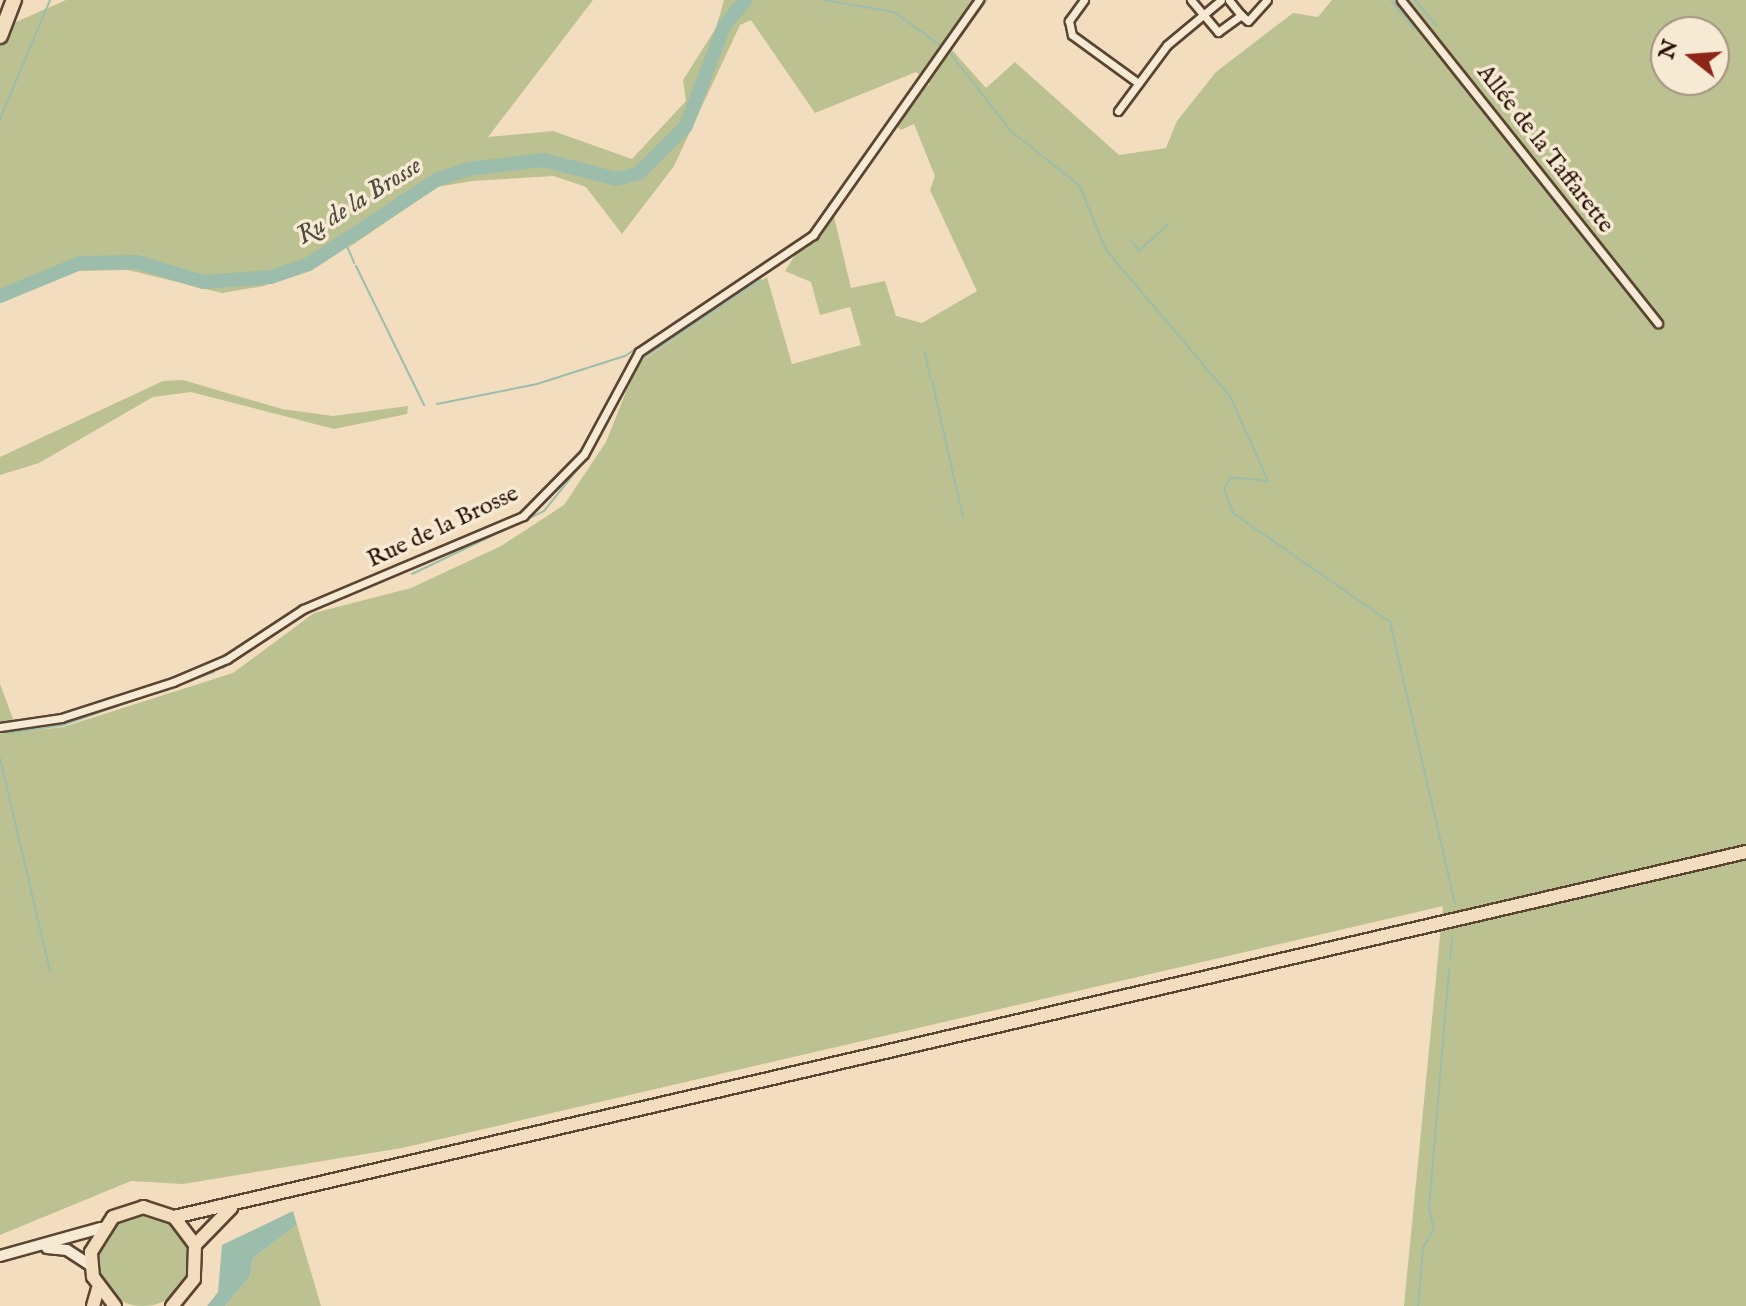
<!DOCTYPE html>
<html>
<head>
<meta charset="utf-8">
<style>
	body { margin:0 }
	#map { position:relative; width:1746px; height:1306px; overflow:hidden; background:#f2debe; font-family:"IM FELL English",serif }
	div>[style] { position:absolute }
	.green>* { inset:0; background:#bbc191 }
	.round { border-radius:50% }
	.water>* { inset:0; background:#9cbdac }
	.stream>* { height:2px; margin:-1px; padding:0 1px; transform-origin:1px; border-radius:1px; background:#9cbdac }
	.river>* { height:14px; margin:-7px; padding:0 7px; transform-origin:7px; border-radius:7px; background:#9cbdac }
	.roads { filter:drop-shadow(2px 0 #5a4432) drop-shadow(-2px 0 #5a4432) drop-shadow(0 2px #5a4432) drop-shadow(0 -2px #5a4432) }
	.street>* { height:7px; margin:-3.5px; padding:0 3.5px; transform-origin:3.5px; border-radius:3.5px; background:#f7ead5 }
	.secondary>* { height:10px; margin:-5px; padding:0 5px; transform-origin:5px; border-radius:5px; background:#f7ead5 }
	.primary>* { height:12px; margin:-6px; padding:0 6px; transform-origin:6px; border-radius:6px; background:#f2debe }
	.highway>* { height:14px; margin:-7px; padding:0 7px; transform-origin:7px; border-radius:7px; background:#f2debe }
	span { translate:-50% -50%; white-space:nowrap; text-align:center; line-height:1.15; -webkit-text-stroke:7px #f7ead5; paint-order:stroke }
	.street-label { font-size:24px; color:#271003 }
	.water-label { font-size:26px; color:#504d3e; font-style:italic }
	.north { position:absolute; left:1650px; top:16px; width:80px; height:80px; box-sizing:border-box; background:#f7ead5; border:2px solid #a49381; border-radius:50%; rotate:287deg; font-size:22px; font-weight:700; line-height:32px; text-align:center; color:#271003 }
	.north::after { content:''; display:block; margin:auto; width:28px; height:36px; background:#8f2418; clip-path:polygon(50% 0,100% 100%,50% 72%,0 100%) }
</style>
</head>
<body>
<div id="map">
	<div class="green">
		<div style="clip-path:polygon(evenodd,66px 0,593px 0,488px 137px,553px 131px,632px 159px,686px 101px,683px 80px,716px 28px,724px 0,988px 0,952px 50px,986px 88px,1015px 62px,1119px 155px,1166px 148px,1177px 121px,1216px 72px,1293px 13px,1318px 17px,1332px 0,1746px 0,1746px 1306px,1404px 1306px,1443px 906px,402px 1148px,183px 1184px,131px 1181px,0 1235px,0 684px,18px 732px,63px 727px,233px 673px,314px 613px,411px 588px,501px 546px,564px 505px,606px 442px,637px 364px,767px 277px,792px 364px,861px 345px,850px 307px,820px 315px,811px 282px,785px 271px,830px 200px,851px 288px,885px 281px,896px 316px,922px 323px,977px 291px,930px 190px,935px 176px,914px 124px,901px 130px,888px 118px,930px 84px,916px 72px,815px 113px,751px 20px,740px 25px,674px 166px,622px 234px,586px 187px,554px 176px,472px 181px,437px 187px,354px 244px,264px 286px,222px 293px,128px 270px,78px 271px,0 303px,0 29px,66px 0,1666px 32px,1714px 32px,1714px 80px,1666px 80px,1666px 32px)"></div>
		<div style="clip-path:polygon(183px 380px,282px 409px,333px 416px,408px 406px,407px 414px,334px 429px,191px 392px,153px 397px,39px 463px,0 475px,0 457px,163px 381px)"></div>
		<div class="round" style="left:96px;top:1212px;width:94px;height:94px"></div>
		<div style="clip-path:polygon(297px 1225px,321px 1306px,225px 1306px,250px 1276px,253px 1258px)"></div>
	</div>
	<div class="water">
		<div style="clip-path:polygon(293px 1211px,297px 1225px,253px 1258px,250px 1276px,225px 1306px,207px 1306px,218px 1292px,222px 1245px)"></div>
	</div>
	<div class="stream">
		<div style="left:824px;top:0;width:71px;rotate:9.7deg"></div>
		<div style="left:894px;top:12px;width:57px;rotate:35.7deg"></div>
		<div style="left:1391px;top:0;width:37px;rotate:52deg"></div>
		<div style="left:1415px;top:0;width:33px;rotate:50deg"></div>
		<div style="left:951px;top:54px;width:98px;rotate:52.1deg"></div>
		<div style="left:1011px;top:131px;width:87px;rotate:38.5deg"></div>
		<div style="left:1079px;top:185px;width:70px;rotate:67.4deg"></div>
		<div style="left:1106px;top:250px;width:192px;rotate:49.7deg"></div>
		<div style="left:1230px;top:396px;width:93px;rotate:65.9deg"></div>
		<div style="left:1268px;top:481px;width:37px;rotate:-174deg"></div>
		<div style="left:1231px;top:477px;width:14px;rotate:120deg"></div>
		<div style="left:1224px;top:489px;width:26px;rotate:69deg"></div>
		<div style="left:1233px;top:513px;width:191px;rotate:34.8deg"></div>
		<div style="left:1390px;top:622px;width:288px;rotate:77deg"></div>
		<div style="left:0;top:119px;width:129px;rotate:-67.2deg"></div>
		<div style="left:344px;top:239px;width:26px;rotate:67deg"></div>
		<div style="left:1131px;top:240px;width:14px;rotate:54deg"></div>
		<div style="left:1139px;top:251px;width:38px;rotate:-43deg"></div>
		<div style="left:356px;top:266px;width:155px;rotate:63.9deg"></div>
		<div style="left:925px;top:353px;width:24px;rotate:78deg"></div>
		<div style="left:636px;top:363px;width:150px;rotate:-33.6deg"></div>
		<div style="left:932px;top:380px;width:141px;rotate:77.3deg"></div>
		<div style="left:437px;top:404px;width:102px;rotate:-11.3deg"></div>
		<div style="left:537px;top:384px;width:92px;rotate:-17.7deg"></div>
		<div style="left:625px;top:356px;width:40px;rotate:-34deg"></div>
		<div style="left:412px;top:574px;width:146px;rotate:-25.5deg"></div>
		<div style="left:544px;top:511px;width:72px;rotate:-51.2deg"></div>
		<div style="left:589px;top:455px;width:48px;rotate:-62.9deg"></div>
		<div style="left:223px;top:668px;width:25px;rotate:-32deg"></div>
		<div style="left:8px;top:733px;width:56px;rotate:-8.3deg"></div>
		<div style="left:63px;top:725px;width:160px;rotate:-19.3deg"></div>
		<div style="left:0;top:758px;width:219px;rotate:76.8deg"></div>
		<div style="left:1450px;top:961px;width:24px;rotate:-85deg"></div>
		<div style="left:1418px;top:1306px;width:58px;rotate:-85.1deg"></div>
		<div style="left:1423px;top:1248px;width:22px;rotate:-60deg"></div>
		<div style="left:1434px;top:1229px;width:21px;rotate:-104deg"></div>
		<div style="left:1429px;top:1209px;width:241px;rotate:-85.2deg"></div>
	</div>
	<div class="river">
		<div style="left:0;top:296px;width:87px;rotate:-22.4deg"></div>
		<div style="left:80px;top:263px;width:57px;rotate:-1deg"></div>
		<div style="left:137px;top:262px;width:69px;rotate:16.9deg"></div>
		<div style="left:203px;top:282px;width:68px;rotate:-4.2deg"></div>
		<div style="left:271px;top:277px;width:40px;rotate:-18.9deg"></div>
		<div style="left:309px;top:264px;width:154px;rotate:-33.4deg"></div>
		<div style="left:438px;top:179px;width:33px;rotate:-18deg"></div>
		<div style="left:469px;top:169px;width:75px;rotate:-6.9deg"></div>
		<div style="left:543px;top:160px;width:76px;rotate:14.4deg"></div>
		<div style="left:617px;top:179px;width:23px;rotate:-15deg"></div>
		<div style="left:639px;top:173px;width:66px;rotate:-45deg"></div>
		<div style="left:686px;top:126px;width:107px;rotate:-69.2deg"></div>
		<div style="left:724px;top:26px;width:34px;rotate:-50deg"></div>
	</div>
	<div class="roads">
		<div class="street">
			<div style="left:1084px;top:0;width:26px;rotate:126deg"></div>
			<div style="left:1069px;top:21px;width:14px;rotate:78deg"></div>
			<div style="left:1072px;top:35px;width:82px;rotate:36deg"></div>
			<div style="left:1191px;top:0;width:42px;rotate:49.8deg"></div>
			<div style="left:1218px;top:32px;width:29px;rotate:-36deg"></div>
			<div style="left:1241px;top:15px;width:19px;rotate:-129deg"></div>
			<div style="left:1401px;top:0;width:413px;rotate:51.5deg"></div>
			<div style="left:1241px;top:15px;width:9px;rotate:41deg"></div>
			<div style="left:1248px;top:21px;width:28px;rotate:-48deg"></div>
			<div style="left:1118px;top:111px;width:82px;rotate:-53.4deg"></div>
			<div style="left:1167px;top:45px;width:70px;rotate:-39.8deg"></div>
			<div style="left:0;top:727px;width:62px;rotate:-8.4deg"></div>
			<div style="left:61px;top:718px;width:118px;rotate:-17.8deg"></div>
			<div style="left:173px;top:682px;width:59px;rotate:-23.1deg"></div>
			<div style="left:227px;top:659px;width:91px;rotate:-33.3deg"></div>
			<div style="left:303px;top:609px;width:239px;rotate:-22.9deg"></div>
			<div style="left:523px;top:516px;width:87px;rotate:-45.5deg"></div>
			<div style="left:584px;top:454px;width:116px;rotate:-61.7deg"></div>
			<div style="left:639px;top:352px;width:210px;rotate:-33.9deg"></div>
			<div style="left:813px;top:235px;width:288px;rotate:-54.8deg"></div>
		</div>
		<div class="secondary">
			<div style="left:47px;top:1248px;width:20px;rotate:6deg"></div>
			<div style="left:67px;top:1250px;width:27px;rotate:33deg"></div>
			<div style="left:0;top:1256px;width:105px;rotate:-15.5deg"></div>
		</div>
		<div class="primary">
			<div style="left:174px;top:1217px;width:1614px;rotate:-13.07deg"></div>
			<div style="left:195px;top:1245px;width:52px;rotate:-45.8deg"></div>
			<div style="left:93px;top:1306px;width:18px;rotate:-74deg"></div>
			<div style="left:115px;top:1306px;width:36px;rotate:-127deg"></div>
			<div style="left:93px;top:1277px;width:25px;rotate:-95deg"></div>
			<div style="left:91px;top:1252px;width:41px;rotate:-57.8deg"></div>
			<div style="left:113px;top:1217px;width:32px;rotate:-18deg"></div>
			<div style="left:143px;top:1207px;width:33px;rotate:18deg"></div>
			<div style="left:174px;top:1217px;width:35px;rotate:53deg"></div>
			<div style="left:195px;top:1245px;width:34px;rotate:92deg"></div>
			<div style="left:194px;top:1279px;width:35px;rotate:129deg"></div>
		</div>
		<div class="highway">
			<div style="left:0;top:36px;width:39px;rotate:-69deg"></div>
		</div>
	</div>
	<div class="street-label">
		<span style="left:1545px;top:149px;rotate:52deg">Allée de la Taffarette</span>
		<span style="left:443px;top:527px;rotate:-25deg">Rue de la Brosse</span>
	</div>
	<div class="water-label">
		<span style="left:359px;top:201px;rotate:-32deg">Ru de la Brosse</span>
	</div>
	<div class="north">N</div>
</div>
</body>
</html>
